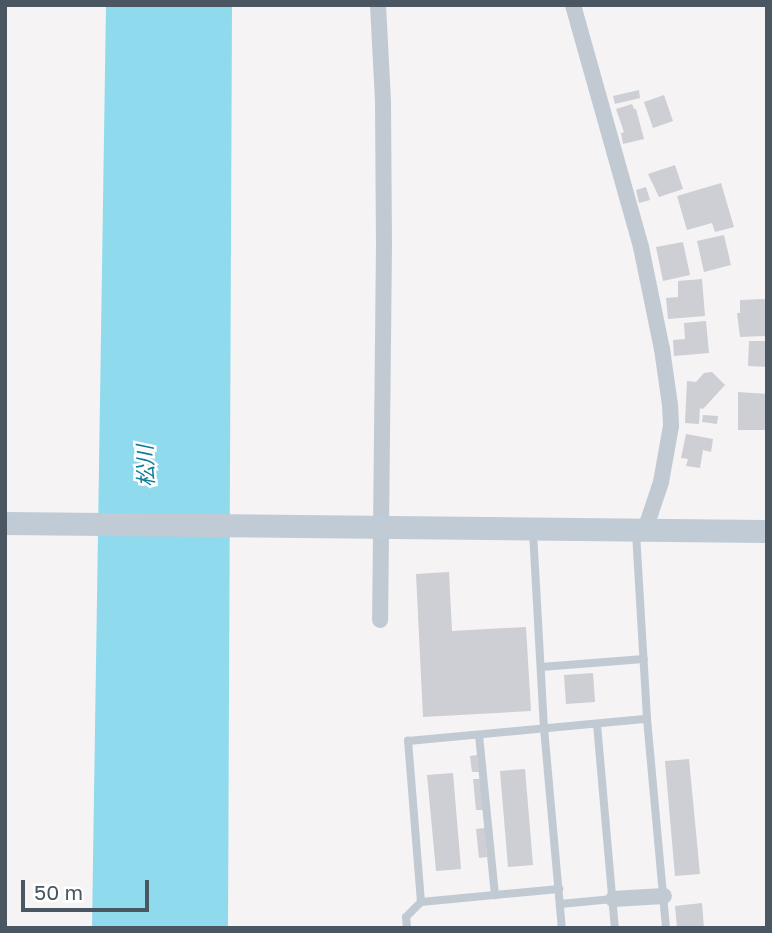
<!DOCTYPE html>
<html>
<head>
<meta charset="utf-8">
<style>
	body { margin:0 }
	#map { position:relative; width:772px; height:933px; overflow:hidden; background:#f5f3f3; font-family:"Golos Text","Noto Sans JP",sans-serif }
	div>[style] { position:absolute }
	.water>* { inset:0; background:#90daee }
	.building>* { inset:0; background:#cdcfd5 }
	.lane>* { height:8px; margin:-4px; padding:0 4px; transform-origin:4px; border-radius:4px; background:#c1cad2 }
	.street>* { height:16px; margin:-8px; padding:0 8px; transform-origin:8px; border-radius:8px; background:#c1cad2 }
	.secondary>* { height:23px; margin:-11.5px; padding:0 11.5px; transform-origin:11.5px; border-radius:11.5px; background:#c1cbd6 }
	span { translate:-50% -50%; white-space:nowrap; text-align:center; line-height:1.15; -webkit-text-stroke:5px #fff; paint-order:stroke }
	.water-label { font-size:21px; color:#0c7c9b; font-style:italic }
	.frame { position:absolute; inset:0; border:7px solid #4a5661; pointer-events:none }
	.scale { position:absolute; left:21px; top:880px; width:128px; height:32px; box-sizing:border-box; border:4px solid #4a5661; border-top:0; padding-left:9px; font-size:21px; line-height:24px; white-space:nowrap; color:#4a5661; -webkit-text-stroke:5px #fff; paint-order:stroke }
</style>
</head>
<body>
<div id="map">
	<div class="water">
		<div style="clip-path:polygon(106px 5px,232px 5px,228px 928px,92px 928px)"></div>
	</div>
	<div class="building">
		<div style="clip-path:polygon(639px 90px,640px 98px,615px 104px,613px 96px)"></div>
		<div style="clip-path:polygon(664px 95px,673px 121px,653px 128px,644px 102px)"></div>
		<div style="clip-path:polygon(632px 104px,634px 109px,636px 109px,644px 139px,623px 144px,621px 133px,624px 132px,616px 109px)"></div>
		<div style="clip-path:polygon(675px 165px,683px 189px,659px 197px,648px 174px)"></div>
		<div style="clip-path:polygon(721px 183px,734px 227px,715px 232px,712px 223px,687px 230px,677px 196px)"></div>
		<div style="clip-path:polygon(646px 187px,650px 200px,639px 203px,636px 190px)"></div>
		<div style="clip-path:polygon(724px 235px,731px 265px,704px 272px,697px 241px)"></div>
		<div style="clip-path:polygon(683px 242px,690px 275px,663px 281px,656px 247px)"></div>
		<div style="clip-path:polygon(702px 279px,705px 316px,668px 319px,666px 298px,678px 297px,678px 281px)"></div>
		<div style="clip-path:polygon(767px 299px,767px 336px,740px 337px,737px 313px,740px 313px,740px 300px)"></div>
		<div style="clip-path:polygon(706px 321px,709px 353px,674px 356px,673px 340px,685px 339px,684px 323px)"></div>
		<div style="clip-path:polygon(749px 341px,767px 341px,767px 367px,748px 366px)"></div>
		<div style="clip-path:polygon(712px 372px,725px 385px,703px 409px,700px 408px,699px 424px,685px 423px,687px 381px,696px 382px,704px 373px)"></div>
		<div style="clip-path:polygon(738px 392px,767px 394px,766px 430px,738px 430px)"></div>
		<div style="clip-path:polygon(703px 415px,718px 416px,717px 424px,702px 422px)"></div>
		<div style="clip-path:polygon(686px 434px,713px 439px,711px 452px,703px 450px,700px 468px,686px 466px,688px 459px,681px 458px)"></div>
		<div style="clip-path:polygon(449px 572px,452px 631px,526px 627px,531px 711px,423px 717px,416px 574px)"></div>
		<div style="clip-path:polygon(593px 673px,595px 702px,566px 704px,564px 675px)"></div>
		<div style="clip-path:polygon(477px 755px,479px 772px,472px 772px,470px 756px)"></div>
		<div style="clip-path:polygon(689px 759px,700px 874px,675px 876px,665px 761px)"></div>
		<div style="clip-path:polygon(525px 769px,533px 865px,508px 867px,500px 771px)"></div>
		<div style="clip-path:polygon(453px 773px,461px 869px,436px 871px,427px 775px)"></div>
		<div style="clip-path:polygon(473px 779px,482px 779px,484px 810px,476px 810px)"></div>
		<div style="clip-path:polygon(485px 828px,487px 857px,479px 858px,476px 829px)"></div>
		<div style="clip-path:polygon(702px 903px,704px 928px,677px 928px,675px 906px)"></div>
	</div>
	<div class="lane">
		<div style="left:533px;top:532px;width:196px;rotate:86.8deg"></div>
		<div style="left:544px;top:728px;width:201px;rotate:84.9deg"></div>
		<div style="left:636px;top:533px;width:186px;rotate:86.6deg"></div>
		<div style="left:647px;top:719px;width:210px;rotate:84.8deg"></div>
		<div style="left:541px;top:667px;width:103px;rotate:-4.4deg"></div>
		<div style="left:597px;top:724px;width:205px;rotate:85deg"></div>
		<div style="left:479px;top:735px;width:161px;rotate:84.3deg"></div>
		<div style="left:421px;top:902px;width:139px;rotate:-5.4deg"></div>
		<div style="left:560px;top:904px;width:53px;rotate:-5.4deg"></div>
		<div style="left:407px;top:928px;width:11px;rotate:-95deg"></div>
		<div style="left:406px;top:917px;width:21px;rotate:-45deg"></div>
		<div style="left:421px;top:902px;width:162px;rotate:-94.6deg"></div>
		<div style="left:408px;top:741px;width:240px;rotate:-5.3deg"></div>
	</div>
	<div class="street">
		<div style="left:378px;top:5px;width:97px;rotate:87deg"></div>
		<div style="left:383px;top:102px;width:144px;rotate:89.6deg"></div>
		<div style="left:384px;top:246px;width:374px;rotate:90.6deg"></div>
		<div style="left:573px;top:5px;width:251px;rotate:74.3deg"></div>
		<div style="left:641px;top:247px;width:104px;rotate:78.4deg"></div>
		<div style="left:662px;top:349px;width:57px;rotate:81.9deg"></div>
		<div style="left:670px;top:405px;width:21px;rotate:87deg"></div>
		<div style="left:671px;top:426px;width:57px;rotate:100.1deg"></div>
		<div style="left:661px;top:482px;width:51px;rotate:108.4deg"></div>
		<div style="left:613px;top:899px;width:51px;rotate:-3.4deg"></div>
	</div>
	<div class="secondary">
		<div style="left:5px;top:523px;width:762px;rotate:0.6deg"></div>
	</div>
	<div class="water-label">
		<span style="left:145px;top:466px;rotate:-92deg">松川</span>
	</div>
	<div class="frame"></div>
	<div class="scale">50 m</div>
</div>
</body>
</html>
